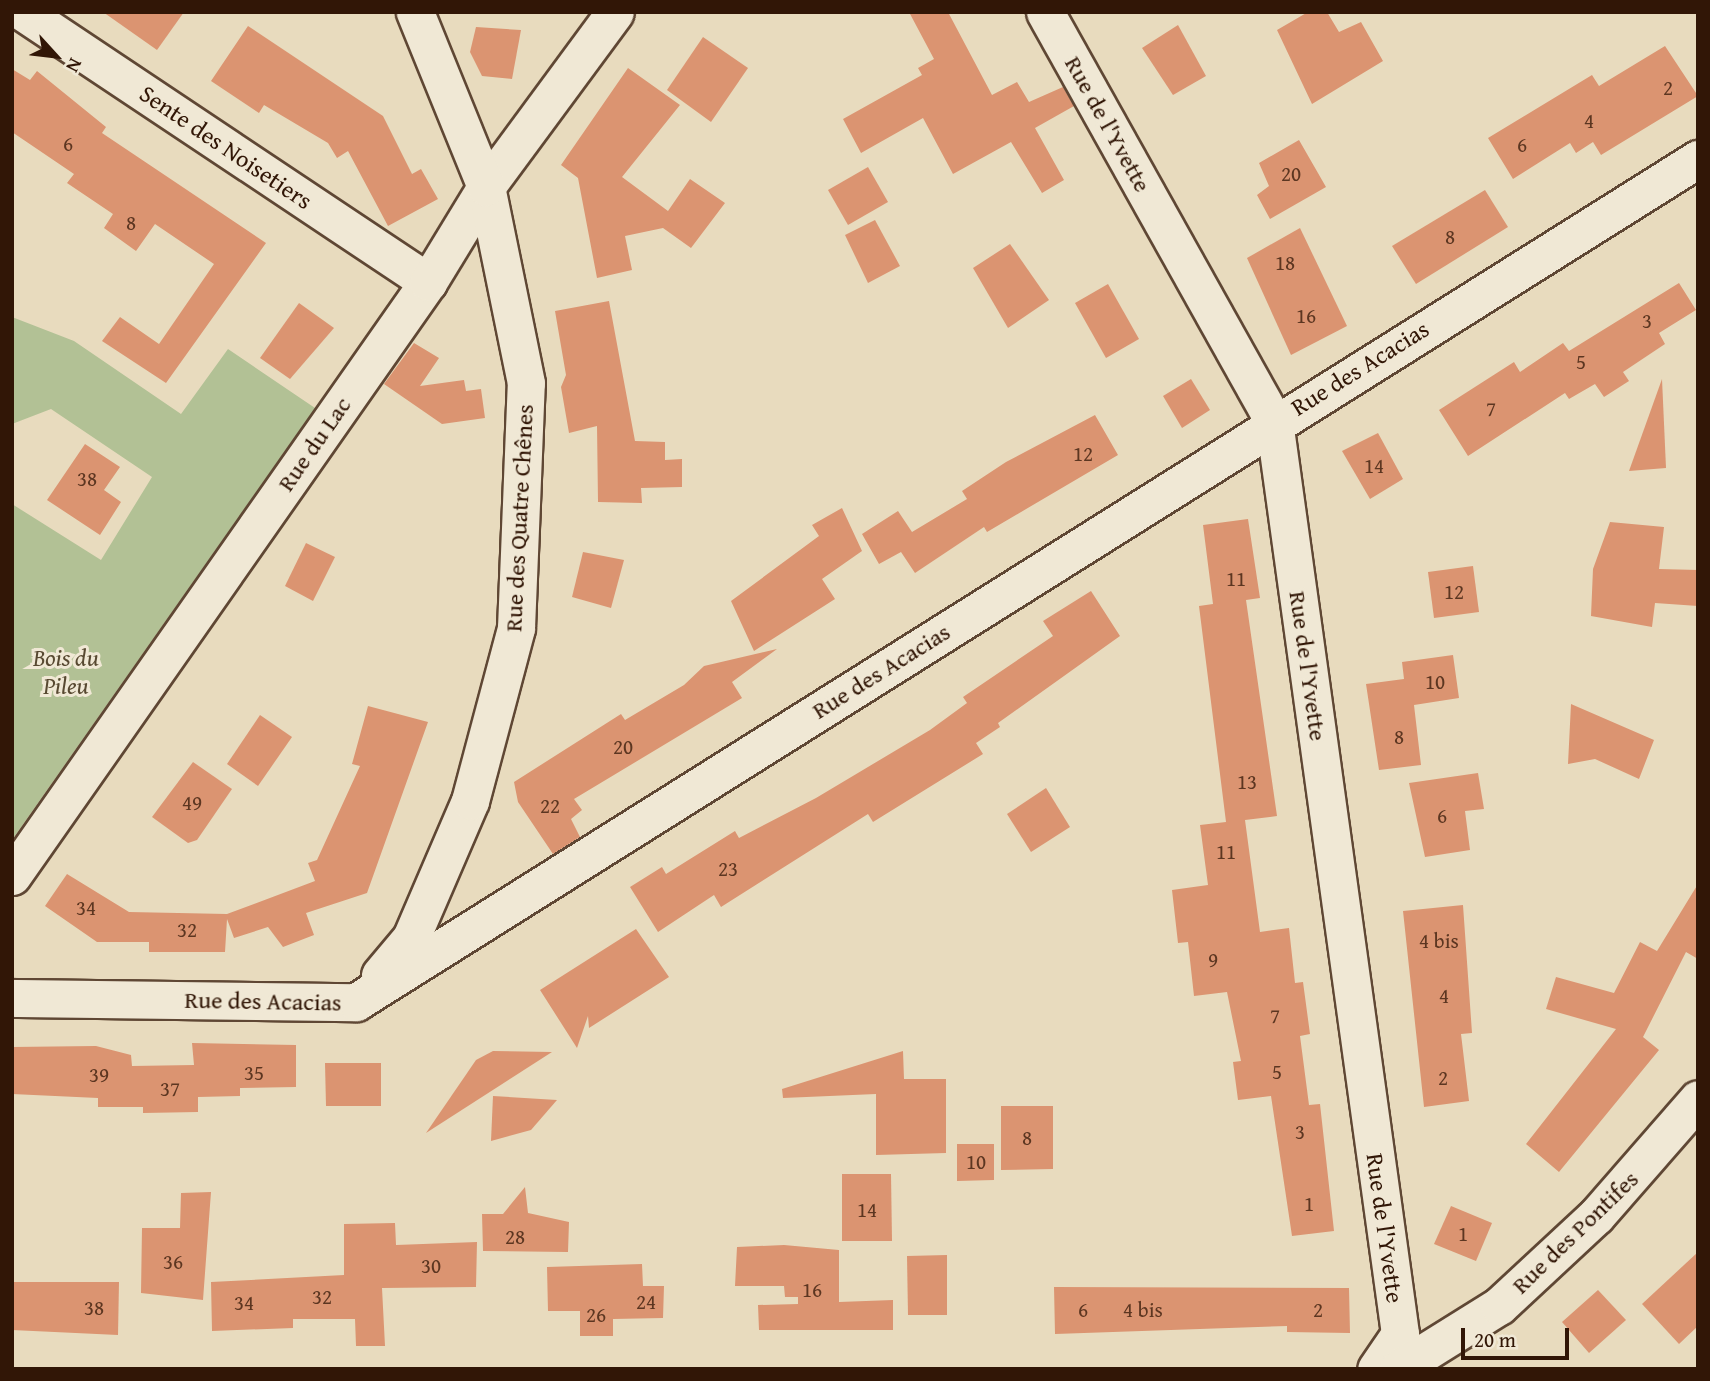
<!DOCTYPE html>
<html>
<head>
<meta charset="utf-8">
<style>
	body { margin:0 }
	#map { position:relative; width:1710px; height:1381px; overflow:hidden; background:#e8dbbe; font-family:"Gentium Book Plus",serif }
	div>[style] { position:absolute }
	.green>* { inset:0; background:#b2c195 }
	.building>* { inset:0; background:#db9471 }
	.roads { filter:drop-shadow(2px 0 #5f4734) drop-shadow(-2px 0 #5f4734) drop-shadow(0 2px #5f4734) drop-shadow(0 -2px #5f4734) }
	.street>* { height:37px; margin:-18.5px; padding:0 18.5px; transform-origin:18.5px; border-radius:18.5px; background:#f0e8d5 }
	span { translate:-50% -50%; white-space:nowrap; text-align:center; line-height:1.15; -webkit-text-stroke:6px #f0e8d5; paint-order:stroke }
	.number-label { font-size:21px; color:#5c3621 }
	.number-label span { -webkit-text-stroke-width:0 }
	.street-label { font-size:24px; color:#311606 }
	.park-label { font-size:24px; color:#584931; font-style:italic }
	.frame { position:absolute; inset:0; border:14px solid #311606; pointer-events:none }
	.north { position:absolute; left:21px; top:21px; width:70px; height:70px; -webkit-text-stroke:5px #f0e8d5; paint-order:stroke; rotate:117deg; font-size:19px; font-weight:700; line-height:28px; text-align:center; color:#311606 }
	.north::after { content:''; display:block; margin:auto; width:24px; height:32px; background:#311606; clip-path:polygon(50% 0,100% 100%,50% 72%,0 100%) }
	.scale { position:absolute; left:1461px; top:1328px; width:108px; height:32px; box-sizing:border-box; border:4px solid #311606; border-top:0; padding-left:9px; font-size:21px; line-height:24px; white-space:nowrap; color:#311606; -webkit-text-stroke:5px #f0e8d5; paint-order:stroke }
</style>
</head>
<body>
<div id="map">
	<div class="green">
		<div style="clip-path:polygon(12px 317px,74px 341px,181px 414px,228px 349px,315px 408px,12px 840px,12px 504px,101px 560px,152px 477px,51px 409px,12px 424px)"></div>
	</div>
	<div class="building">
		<div style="clip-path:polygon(103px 12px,184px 12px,157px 50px)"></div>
		<div style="clip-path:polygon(909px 12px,948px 12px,992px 95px,1017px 82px,1029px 102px,1063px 87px,1074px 106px,1035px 128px,1064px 180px,1042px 193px,1011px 142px,953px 174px,923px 118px,861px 153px,843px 119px,922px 75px,918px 68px,934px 59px)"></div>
		<div style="clip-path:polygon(1308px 12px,1327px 12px,1339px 32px,1361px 22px,1383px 61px,1312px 104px,1277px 30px)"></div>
		<div style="clip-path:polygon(1178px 25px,1206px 76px,1173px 95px,1142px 48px)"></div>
		<div style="clip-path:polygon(248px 26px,383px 116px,412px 174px,421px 169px,438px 199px,388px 226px,348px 151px,337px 158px,328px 143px,264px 105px,259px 113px,211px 81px)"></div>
		<div style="clip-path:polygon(476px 27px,521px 30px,512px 79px,482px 76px,470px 52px)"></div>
		<div style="clip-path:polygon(703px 37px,748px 68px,711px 122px,667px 90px)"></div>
		<div style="clip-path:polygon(1665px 46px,1698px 96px,1601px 155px,1593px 142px,1576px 153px,1570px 143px,1513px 179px,1488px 138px,1592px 75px,1599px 86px)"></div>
		<div style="clip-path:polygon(628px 68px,680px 105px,622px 177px,668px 211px,690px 179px,725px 203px,691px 248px,663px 228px,625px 236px,632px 270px,597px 278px,578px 178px,561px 165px)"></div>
		<div style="clip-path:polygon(12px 69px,30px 80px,37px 71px,106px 127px,102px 133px,266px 243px,166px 383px,102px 341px,120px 317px,159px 344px,214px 264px,155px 224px,136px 251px,104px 228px,113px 214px,67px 183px,74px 174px,12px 132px)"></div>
		<div style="clip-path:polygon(1299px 140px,1326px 187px,1270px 219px,1257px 195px,1269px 186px,1259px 163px)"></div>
		<div style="clip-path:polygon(868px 167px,888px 202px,848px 225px,828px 190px)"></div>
		<div style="clip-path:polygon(1485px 190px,1508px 227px,1416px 284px,1392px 246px)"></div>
		<div style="clip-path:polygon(875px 220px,900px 266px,868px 283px,845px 235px)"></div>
		<div style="clip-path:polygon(1300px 228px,1347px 326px,1291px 355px,1247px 258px)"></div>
		<div style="clip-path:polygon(1010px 244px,1049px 300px,1008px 328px,973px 268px)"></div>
		<div style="clip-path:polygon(1679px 283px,1696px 310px,1659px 333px,1665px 344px,1623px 372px,1629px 381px,1604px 397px,1595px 384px,1569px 399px,1565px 393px,1468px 456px,1439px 410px,1514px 362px,1520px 372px,1563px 343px,1569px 351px)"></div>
		<div style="clip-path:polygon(1108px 284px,1139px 339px,1106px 358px,1075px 303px)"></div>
		<div style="clip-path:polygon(609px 301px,635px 441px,665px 442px,665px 460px,682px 459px,682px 487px,641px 488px,642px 503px,598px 502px,597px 426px,569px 433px,561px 387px,566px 375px,555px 311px)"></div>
		<div style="clip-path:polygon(299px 303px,334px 328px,290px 379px,260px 358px)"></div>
		<div style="clip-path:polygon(414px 343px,439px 358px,420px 386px,464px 380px,466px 391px,481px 389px,485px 418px,442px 424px,384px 384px)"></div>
		<div style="clip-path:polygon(1191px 379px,1210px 410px,1182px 428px,1163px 396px)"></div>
		<div style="clip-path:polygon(1662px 379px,1666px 468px,1629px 471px)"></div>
		<div style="clip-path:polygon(1095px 415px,1118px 455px,987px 532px,984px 527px,915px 573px,901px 552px,879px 564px,862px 534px,898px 511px,912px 532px,967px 499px,962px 491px,1006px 462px)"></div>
		<div style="clip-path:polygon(1378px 433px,1403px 479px,1370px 499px,1342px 451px)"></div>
		<div style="clip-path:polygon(85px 444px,120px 467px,104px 490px,121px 502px,100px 535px,47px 500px)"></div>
		<div style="clip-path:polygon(842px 508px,862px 551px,822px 579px,835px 599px,754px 651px,731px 601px,819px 536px,812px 525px)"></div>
		<div style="clip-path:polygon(1248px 519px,1260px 598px,1246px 600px,1277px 816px,1245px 820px,1260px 932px,1289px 928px,1295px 983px,1303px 982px,1310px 1034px,1300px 1036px,1309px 1105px,1320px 1104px,1334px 1231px,1292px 1236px,1271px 1096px,1238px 1100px,1233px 1062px,1241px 1061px,1227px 992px,1194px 996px,1188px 942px,1178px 943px,1172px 890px,1208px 885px,1200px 825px,1226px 822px,1199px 606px,1213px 604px,1203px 525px)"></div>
		<div style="clip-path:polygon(1610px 522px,1664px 527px,1659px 569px,1698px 570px,1698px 606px,1655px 603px,1652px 627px,1591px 616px,1593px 569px)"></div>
		<div style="clip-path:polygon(306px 543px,335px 557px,313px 601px,285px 586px)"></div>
		<div style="clip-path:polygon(583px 552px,624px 560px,611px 608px,572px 597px)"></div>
		<div style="clip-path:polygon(1473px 566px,1479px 612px,1434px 618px,1428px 572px)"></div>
		<div style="clip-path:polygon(1091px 591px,1120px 636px,998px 723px,1000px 727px,976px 743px,983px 754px,873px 822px,868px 814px,721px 907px,714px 895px,658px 932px,630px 887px,662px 867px,666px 874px,735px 831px,739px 838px,816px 798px,930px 730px,967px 703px,963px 697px,1053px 636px,1043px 621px)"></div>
		<div style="clip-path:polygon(777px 649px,732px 682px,742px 698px,574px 799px,582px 810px,571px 819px,580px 837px,553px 854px,518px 802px,514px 782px,621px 714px,625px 720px,684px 685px,704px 666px)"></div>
		<div style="clip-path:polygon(1453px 655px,1459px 698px,1414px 705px,1421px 765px,1379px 770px,1366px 684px,1404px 679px,1402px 662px)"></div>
		<div style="clip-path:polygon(1571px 704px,1654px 740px,1639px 779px,1595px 759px,1568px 764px)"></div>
		<div style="clip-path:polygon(368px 706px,428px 722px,367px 893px,306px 913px,314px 935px,283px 947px,268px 927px,234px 938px,227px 919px,225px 952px,149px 952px,149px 942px,97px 942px,45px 906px,67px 874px,129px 912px,227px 914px,315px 881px,308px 863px,317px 860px,360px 766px,352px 764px)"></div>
		<div style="clip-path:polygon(260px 715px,292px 737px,258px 786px,227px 764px)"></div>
		<div style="clip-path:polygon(193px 762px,232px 789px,197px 840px,188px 843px,152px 817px)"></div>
		<div style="clip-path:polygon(1478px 773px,1484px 809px,1465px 811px,1470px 850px,1425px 857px,1409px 783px)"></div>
		<div style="clip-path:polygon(1046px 788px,1070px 827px,1031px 852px,1007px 814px)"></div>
		<div style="clip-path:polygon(1698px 884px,1698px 959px,1686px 952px,1643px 1037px,1659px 1050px,1559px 1172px,1526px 1144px,1616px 1029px,1546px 1009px,1556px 977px,1614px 993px,1640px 942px,1657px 951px)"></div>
		<div style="clip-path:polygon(1463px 905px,1472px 1033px,1461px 1034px,1469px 1101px,1424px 1107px,1403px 911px)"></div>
		<div style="clip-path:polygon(636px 929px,669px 977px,589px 1028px,588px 1016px,577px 1048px,540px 990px)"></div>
		<div style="clip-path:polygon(192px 1043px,296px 1045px,296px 1087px,240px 1088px,240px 1096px,198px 1097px,198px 1112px,143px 1113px,143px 1107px,98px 1107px,98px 1098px,12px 1094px,12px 1047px,96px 1046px,131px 1055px,132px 1066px,194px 1065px)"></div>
		<div style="clip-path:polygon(493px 1051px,552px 1052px,426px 1133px,476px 1060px)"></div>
		<div style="clip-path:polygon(903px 1051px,904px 1079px,946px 1079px,946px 1153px,876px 1155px,876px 1094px,783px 1098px,782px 1089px)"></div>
		<div style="clip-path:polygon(325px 1063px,381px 1063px,381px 1106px,326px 1106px)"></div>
		<div style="clip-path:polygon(493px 1096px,557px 1100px,531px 1130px,491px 1141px)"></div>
		<div style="clip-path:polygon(1001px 1106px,1053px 1106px,1053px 1169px,1001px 1170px)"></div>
		<div style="clip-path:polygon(957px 1144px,994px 1144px,994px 1180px,957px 1181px)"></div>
		<div style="clip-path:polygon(842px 1174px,891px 1174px,892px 1241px,842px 1241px)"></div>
		<div style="clip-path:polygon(525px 1187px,528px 1213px,569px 1222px,568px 1252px,483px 1251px,482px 1214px,503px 1214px)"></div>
		<div style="clip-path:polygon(211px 1192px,203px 1300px,141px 1293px,142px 1228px,180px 1228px,181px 1193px)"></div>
		<div style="clip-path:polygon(1451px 1206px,1492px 1223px,1476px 1261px,1434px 1244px)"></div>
		<div style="clip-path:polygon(395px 1223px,396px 1245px,477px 1242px,476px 1287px,382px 1288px,385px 1346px,356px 1346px,355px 1319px,293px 1319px,293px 1328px,212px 1331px,211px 1282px,344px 1275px,344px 1224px)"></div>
		<div style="clip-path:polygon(784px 1245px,839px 1250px,839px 1302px,893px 1300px,893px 1330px,759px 1330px,758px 1305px,798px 1304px,798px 1297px,785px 1297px,784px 1286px,735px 1286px,737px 1247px)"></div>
		<div style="clip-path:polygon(1698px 1252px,1698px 1326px,1679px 1344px,1642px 1304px)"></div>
		<div style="clip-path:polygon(947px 1255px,947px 1315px,908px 1315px,907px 1256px)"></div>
		<div style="clip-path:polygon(642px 1264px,643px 1286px,664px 1286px,663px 1318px,613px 1319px,613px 1336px,580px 1336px,580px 1311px,548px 1311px,547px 1267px)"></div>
		<div style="clip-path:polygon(12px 1282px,119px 1282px,118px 1335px,12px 1330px)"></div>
		<div style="clip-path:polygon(1054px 1287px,1349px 1288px,1350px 1333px,1287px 1332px,1287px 1326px,1055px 1334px)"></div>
		<div style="clip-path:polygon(1598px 1290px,1626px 1320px,1589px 1353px,1562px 1322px)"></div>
	</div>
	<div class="roads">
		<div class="street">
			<div style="left:23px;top:12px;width:487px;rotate:33.7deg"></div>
			<div style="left:1045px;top:12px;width:469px;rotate:60.8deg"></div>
			<div style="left:1274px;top:421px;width:922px;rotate:82.14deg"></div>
			<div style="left:1400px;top:1334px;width:42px;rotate:124.4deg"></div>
			<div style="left:12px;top:876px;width:725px;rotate:-55deg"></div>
			<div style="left:428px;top:282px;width:111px;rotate:-58.6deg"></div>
			<div style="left:486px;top:187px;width:217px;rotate:-53.6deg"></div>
			<div style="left:380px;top:975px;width:48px;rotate:-50deg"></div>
			<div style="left:411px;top:938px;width:149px;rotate:-66.7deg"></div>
			<div style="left:470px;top:801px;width:179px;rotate:-75.1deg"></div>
			<div style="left:516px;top:628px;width:245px;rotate:-87.7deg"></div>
			<div style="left:526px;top:383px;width:200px;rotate:-101.5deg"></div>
			<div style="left:486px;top:187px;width:189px;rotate:-112.1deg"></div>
			<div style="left:12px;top:998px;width:344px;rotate:0.7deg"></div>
			<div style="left:356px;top:1002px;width:1585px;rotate:-32.14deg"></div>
			<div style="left:1398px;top:1369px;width:119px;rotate:-32deg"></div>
			<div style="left:1499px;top:1306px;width:132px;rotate:-42.9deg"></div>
			<div style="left:1596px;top:1216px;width:155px;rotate:-48.9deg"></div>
		</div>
	</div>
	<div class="number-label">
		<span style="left:1668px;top:88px">2</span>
		<span style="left:1589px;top:121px">4</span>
		<span style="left:68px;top:144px">6</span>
		<span style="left:1522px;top:145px">6</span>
		<span style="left:1291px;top:174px">20</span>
		<span style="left:131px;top:223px">8</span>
		<span style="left:1450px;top:237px">8</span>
		<span style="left:1285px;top:263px">18</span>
		<span style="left:1306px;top:316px">16</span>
		<span style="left:1647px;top:321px">3</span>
		<span style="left:1581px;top:362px">5</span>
		<span style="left:1491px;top:409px">7</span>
		<span style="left:1083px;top:454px">12</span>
		<span style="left:1374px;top:466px">14</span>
		<span style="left:87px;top:479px">38</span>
		<span style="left:1236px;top:579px">11</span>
		<span style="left:1454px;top:592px">12</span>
		<span style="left:1435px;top:682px">10</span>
		<span style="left:1399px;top:737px">8</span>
		<span style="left:623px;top:747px">20</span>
		<span style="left:1247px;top:782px">13</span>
		<span style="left:192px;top:803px">49</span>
		<span style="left:550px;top:806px">22</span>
		<span style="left:1442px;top:816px">6</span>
		<span style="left:1226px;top:852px">11</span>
		<span style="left:728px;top:869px">23</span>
		<span style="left:86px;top:908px">34</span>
		<span style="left:187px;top:930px">32</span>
		<span style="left:1439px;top:941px">4 bis</span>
		<span style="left:1213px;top:960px">9</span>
		<span style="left:1444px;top:996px">4</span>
		<span style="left:1275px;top:1016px">7</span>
		<span style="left:1277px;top:1072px">5</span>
		<span style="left:254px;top:1073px">35</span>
		<span style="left:99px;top:1075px">39</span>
		<span style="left:1443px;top:1078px">2</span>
		<span style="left:170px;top:1089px">37</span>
		<span style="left:1300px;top:1132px">3</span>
		<span style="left:1027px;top:1138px">8</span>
		<span style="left:976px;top:1162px">10</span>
		<span style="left:1309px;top:1204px">1</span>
		<span style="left:867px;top:1210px">14</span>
		<span style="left:1463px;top:1234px">1</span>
		<span style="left:515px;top:1237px">28</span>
		<span style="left:173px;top:1262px">36</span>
		<span style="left:431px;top:1266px">30</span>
		<span style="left:812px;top:1290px">16</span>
		<span style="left:322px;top:1297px">32</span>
		<span style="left:646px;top:1302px">24</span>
		<span style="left:244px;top:1303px">34</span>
		<span style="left:94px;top:1308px">38</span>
		<span style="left:1083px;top:1310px">6</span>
		<span style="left:1143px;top:1310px">4 bis</span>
		<span style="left:1318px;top:1310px">2</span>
		<span style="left:596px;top:1315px">26</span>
	</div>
	<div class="street-label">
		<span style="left:1108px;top:124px;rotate:61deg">Rue de l'Yvette</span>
		<span style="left:226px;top:147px;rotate:34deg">Sente des Noisetiers</span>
		<span style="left:1360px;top:368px;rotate:-32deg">Rue des Acacias</span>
		<span style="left:314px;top:444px;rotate:-55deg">Rue du Lac</span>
		<span style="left:519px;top:518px;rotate:-87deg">Rue des Quatre Chênes</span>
		<span style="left:1308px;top:666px;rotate:82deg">Rue de l'Yvette</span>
		<span style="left:881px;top:671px;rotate:-32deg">Rue des Acacias</span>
		<span style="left:263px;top:1001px;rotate:1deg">Rue des Acacias</span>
		<span style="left:1385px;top:1228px;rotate:82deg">Rue de l'Yvette</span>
		<span style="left:1575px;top:1232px;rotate:-44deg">Rue des Pontifes</span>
	</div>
	<div class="park-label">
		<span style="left:66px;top:672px">Bois du<br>Pileu</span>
	</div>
	<div class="frame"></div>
	<div class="north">N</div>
	<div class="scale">20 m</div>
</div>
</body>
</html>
